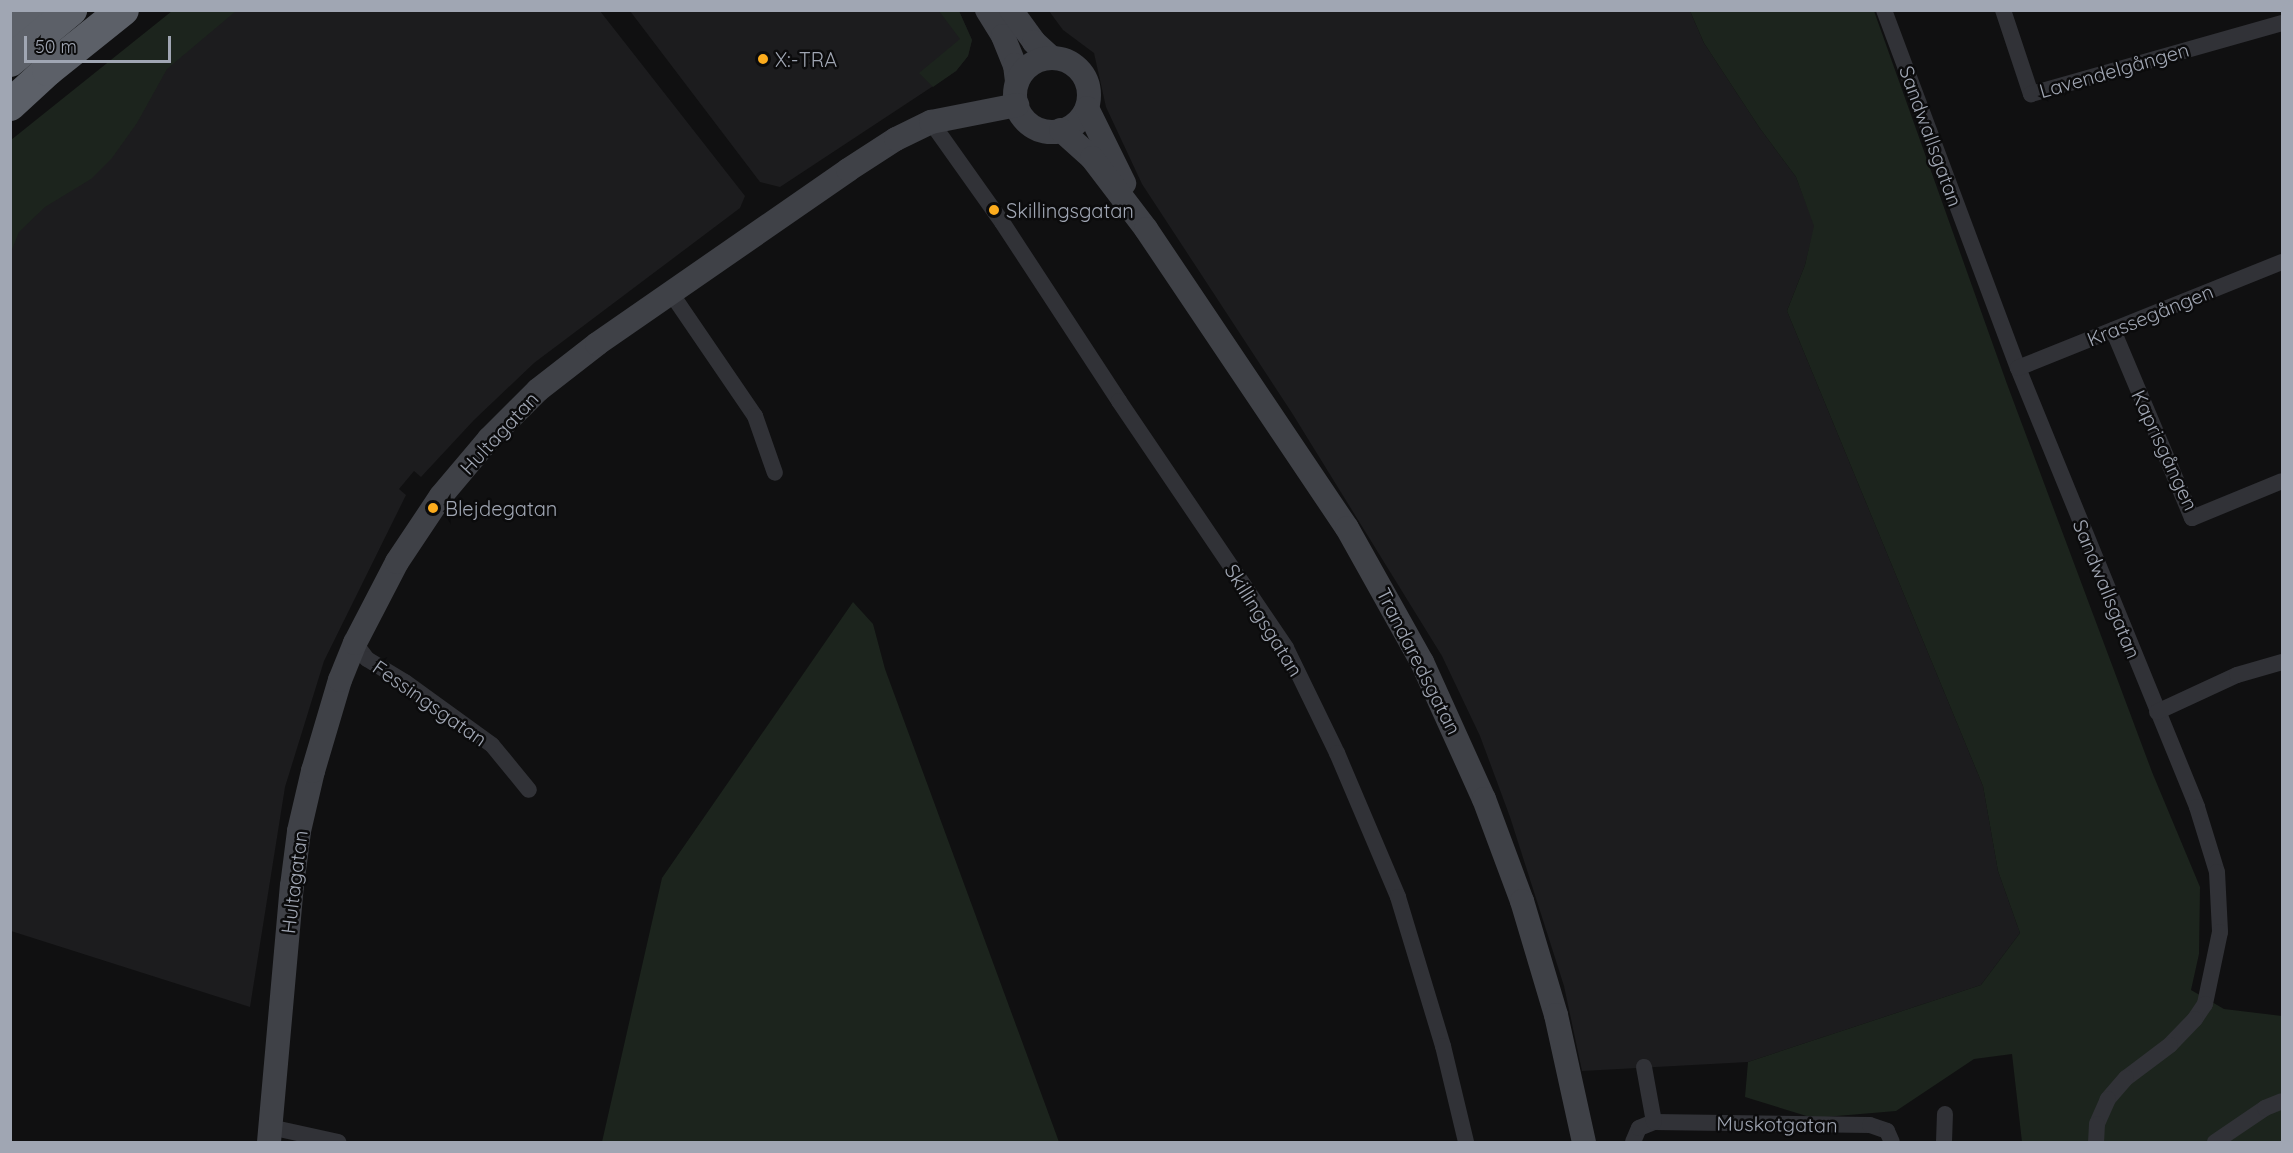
<!DOCTYPE html>
<html>
<head>
<meta charset="utf-8">
<style>
	body { margin:0 }
	#map { position:relative; width:2293px; height:1153px; overflow:hidden; background:#101011; font-family:Quicksand,sans-serif }
	div>[style] { position:absolute }
	.built>* { inset:0; background:#1c1c1e }
	.green>* { inset:0; background:#1c241d }
	.street>* { height:16px; margin:-8px; padding:0 8px; transform-origin:8px; border-radius:8px; background:#313237 }
	.secondary>* { height:24px; margin:-12px; padding:0 12px; transform-origin:12px; border-radius:12px; background:#3f4147 }
	.secondary>.ring { margin:-12px; padding:0; box-sizing:content-box; background:none; border:24px solid #3f4147; border-radius:50% }
	.highway>* { height:32px; margin:-16px; padding:0 16px; transform-origin:16px; border-radius:16px; background:#5c6068 }
	.dots>* { width:16px; height:16px; translate:-50% -50%; box-sizing:border-box; border:3px solid #0b0b0c; border-radius:50% }
	span { translate:-50% -50%; white-space:nowrap; text-align:center; line-height:1.15; -webkit-text-stroke:5px #0b0b0c; paint-order:stroke }
	.poi-label { font-size:20px; color:#a0a6b3 }
	.left { translate:0 -50%; text-align:left }
	.street-label { font-size:20px; color:#a0a6b3 }
	.frame { position:absolute; inset:0; border:12px solid #a0a6b3; pointer-events:none }
	.scale { position:absolute; left:24px; top:36px; width:147px; height:27px; box-sizing:border-box; border:3px solid #a0a6b3; border-top:0; padding-left:8px; font-size:18px; line-height:21px; white-space:nowrap; color:#a0a6b3; -webkit-text-stroke:4px #0b0b0c; paint-order:stroke }
</style>
</head>
<body>
<div id="map">
	<div class="built">
		<div style="clip-path:polygon(208px 10px,600px 11px,745px 196px,740px 208px,534px 363px,474px 420px,421px 477px,414px 471px,399px 489px,406px 495px,324px 661px,285px 787px,250px 1007px,11px 931px,10px 216px)"></div>
		<div style="clip-path:polygon(630px 11px,959px 11px,972px 40px,968px 56px,956px 71px,780px 187px,760px 182px)"></div>
		<div style="clip-path:polygon(1049px 11px,1690px 11px,1704px 43px,1759px 127px,1796px 177px,1815px 226px,1805px 265px,1787px 311px,1983px 786px,1998px 871px,2020px 933px,1981px 985px,1748px 1062px,1582px 1071px,1564px 986px,1510px 817px,1480px 736px,1442px 656px,1292px 413px,1142px 184px,1106px 107px,1094px 53px,1063px 30px)"></div>
	</div>
	<div class="green">
		<div style="clip-path:polygon(172px 11px,236px 11px,167px 69px,137px 123px,112px 158px,91px 179px,45px 207px,19px 232px,11px 252px,11px 140px)"></div>
		<div style="clip-path:polygon(939px 11px,959px 11px,972px 40px,968px 56px,956px 71px,933px 87px,919px 73px,960px 39px)"></div>
		<div style="clip-path:polygon(1690px 11px,1874px 11px,2007px 384px,2152px 772px,2200px 887px,2199px 954px,2191px 990px,2224px 1009px,2282px 1016px,2282px 1142px,2022px 1142px,2012px 1054px,1974px 1059px,1896px 1111px,1813px 1118px,1745px 1097px,1748px 1062px,1981px 985px,2020px 933px,1998px 871px,1983px 786px,1787px 311px,1805px 265px,1814px 226px,1796px 177px,1759px 127px,1704px 43px)"></div>
		<div style="clip-path:polygon(853px 602px,873px 624px,885px 669px,1059px 1142px,602px 1142px,662px 878px)"></div>
	</div>
	<div class="street">
		<div style="left:1884px;top:10px;width:382px;rotate:69.5deg"></div>
		<div style="left:2018px;top:368px;width:474px;rotate:67.8deg"></div>
		<div style="left:2197px;top:807px;width:68px;rotate:72.9deg"></div>
		<div style="left:2217px;top:872px;width:60px;rotate:87.1deg"></div>
		<div style="left:2220px;top:932px;width:74px;rotate:101.8deg"></div>
		<div style="left:2205px;top:1004px;width:18px;rotate:124deg"></div>
		<div style="left:2195px;top:1019px;width:36px;rotate:134deg"></div>
		<div style="left:2170px;top:1045px;width:55px;rotate:143.1deg"></div>
		<div style="left:2126px;top:1078px;width:28px;rotate:131deg"></div>
		<div style="left:2108px;top:1099px;width:27px;rotate:114deg"></div>
		<div style="left:2097px;top:1124px;width:18px;rotate:93deg"></div>
		<div style="left:2003px;top:10px;width:89px;rotate:71.6deg"></div>
		<div style="left:2031px;top:94px;width:261px;rotate:-15.8deg"></div>
		<div style="left:931px;top:122px;width:123px;rotate:54.6deg"></div>
		<div style="left:1002px;top:222px;width:214px;rotate:56.8deg"></div>
		<div style="left:1119px;top:401px;width:298px;rotate:55.9deg"></div>
		<div style="left:1286px;top:648px;width:117px;rotate:64.1deg"></div>
		<div style="left:1337px;top:753px;width:156px;rotate:67deg"></div>
		<div style="left:1398px;top:897px;width:156px;rotate:73.2deg"></div>
		<div style="left:1443px;top:1046px;width:99px;rotate:76.5deg"></div>
		<div style="left:671px;top:293px;width:149px;rotate:55.7deg"></div>
		<div style="left:755px;top:416px;width:60px;rotate:70.7deg"></div>
		<div style="left:2113px;top:330px;width:204px;rotate:67.2deg"></div>
		<div style="left:2192px;top:518px;width:97px;rotate:-22.3deg"></div>
		<div style="left:2018px;top:368px;width:284px;rotate:-21.9deg"></div>
		<div style="left:355px;top:643px;width:20px;rotate:53deg"></div>
		<div style="left:367px;top:659px;width:44px;rotate:31.2deg"></div>
		<div style="left:405px;top:682px;width:107px;rotate:35.9deg"></div>
		<div style="left:492px;top:745px;width:58px;rotate:50.6deg"></div>
		<div style="left:2157px;top:712px;width:88px;rotate:-24.8deg"></div>
		<div style="left:2237px;top:675px;width:47px;rotate:-16.1deg"></div>
		<div style="left:1654px;top:1122px;width:216px;rotate:0.8deg"></div>
		<div style="left:1870px;top:1125px;width:18px;rotate:19deg"></div>
		<div style="left:1887px;top:1131px;width:12px;rotate:66deg"></div>
		<div style="left:270px;top:1127px;width:70px;rotate:12.4deg"></div>
		<div style="left:1633px;top:1142px;width:15px;rotate:-67deg"></div>
		<div style="left:1639px;top:1128px;width:16px;rotate:-22deg"></div>
		<div style="left:1654px;top:1122px;width:56px;rotate:-100.3deg"></div>
		<div style="left:1944px;top:1142px;width:28px;rotate:-88deg"></div>
		<div style="left:2215px;top:1142px;width:60px;rotate:-34.2deg"></div>
		<div style="left:2265px;top:1108px;width:18px;rotate:-22deg"></div>
	</div>
	<div class="secondary">
		<div style="left:987px;top:10px;width:31px;rotate:58deg"></div>
		<div style="left:1003px;top:36px;width:31px;rotate:68deg"></div>
		<div style="left:1015px;top:65px;width:17px;rotate:83deg"></div>
		<div style="left:1011px;top:10px;width:39px;rotate:54deg"></div>
		<div style="left:1034px;top:42px;width:24px;rotate:42deg"></div>
		<div class="ring" style="left:1015px;top:58px;width:50px;height:50px"></div>
		<div style="left:1087px;top:108px;width:84px;rotate:63.7deg"></div>
		<div style="left:1061px;top:130px;width:42px;rotate:42.1deg"></div>
		<div style="left:1092px;top:158px;width:89px;rotate:52.7deg"></div>
		<div style="left:1146px;top:229px;width:360px;rotate:56.1deg"></div>
		<div style="left:1347px;top:528px;width:154px;rotate:60.8deg"></div>
		<div style="left:1422px;top:662px;width:150px;rotate:65.7deg"></div>
		<div style="left:1484px;top:799px;width:109px;rotate:69.6deg"></div>
		<div style="left:1522px;top:901px;width:119px;rotate:73.4deg"></div>
		<div style="left:1556px;top:1015px;width:130px;rotate:77.6deg"></div>
		<div style="left:269px;top:1142px;width:257px;rotate:-84.9deg"></div>
		<div style="left:292px;top:886px;width:55px;rotate:-82.7deg"></div>
		<div style="left:299px;top:831px;width:62px;rotate:-76.9deg"></div>
		<div style="left:313px;top:771px;width:95px;rotate:-73.5deg"></div>
		<div style="left:340px;top:680px;width:40px;rotate:-68deg"></div>
		<div style="left:355px;top:643px;width:91px;rotate:-62.6deg"></div>
		<div style="left:397px;top:562px;width:79px;rotate:-56.3deg"></div>
		<div style="left:441px;top:496px;width:75px;rotate:-49.9deg"></div>
		<div style="left:489px;top:439px;width:69px;rotate:-45deg"></div>
		<div style="left:538px;top:390px;width:75px;rotate:-37.9deg"></div>
		<div style="left:597px;top:344px;width:305px;rotate:-34.7deg"></div>
		<div style="left:848px;top:170px;width:57px;rotate:-32.9deg"></div>
		<div style="left:896px;top:139px;width:39px;rotate:-26deg"></div>
		<div style="left:931px;top:122px;width:88px;rotate:-11.2deg"></div>
	</div>
	<div class="highway">
		<div style="left:10px;top:30px;width:28px;rotate:-45deg"></div>
		<div style="left:10px;top:61px;width:80px;rotate:-39.9deg"></div>
		<div style="left:10px;top:105px;width:52px;rotate:-42.6deg"></div>
		<div style="left:48px;top:70px;width:96px;rotate:-38.7deg"></div>
	</div>
	<div class="dots">
		<div style="left:763px;top:59px;background:#fcac1d"></div>
		<div style="left:994px;top:210px;background:#fcac1d"></div>
		<div style="left:433px;top:508px;background:#fcac1d"></div>
	</div>
	<div class="poi-label">
		<span class="left" style="left:775px;top:59px">X:-TRA</span>
		<span class="left" style="left:1006px;top:210px">Skillingsgatan</span>
		<span class="left" style="left:445px;top:508px">Blejdegatan</span>
	</div>
	<div class="street-label">
		<span style="left:2114px;top:70px;rotate:-16deg">Lavendelgången</span>
		<span style="left:1931px;top:136px;rotate:70deg">Sandwallsgatan</span>
		<span style="left:2150px;top:315px;rotate:-22deg">Krassegången</span>
		<span style="left:499px;top:433px;rotate:-47deg">Hultagatan</span>
		<span style="left:2165px;top:450px;rotate:65deg">Kaprisgången</span>
		<span style="left:2107px;top:589px;rotate:68deg">Sandwallsgatan</span>
		<span style="left:1264px;top:620px;rotate:58deg">Skillingsgatan</span>
		<span style="left:1419px;top:661px;rotate:63deg">Trandaredsgatan</span>
		<span style="left:430px;top:703px;rotate:35deg">Fessingsgatan</span>
		<span style="left:294px;top:882px;rotate:-83deg">Hultagatan</span>
		<span style="left:1777px;top:1124px;rotate:1deg">Muskotgatan</span>
	</div>
	<div class="frame"></div>
	<div class="scale">50 m</div>
</div>
</body>
</html>
